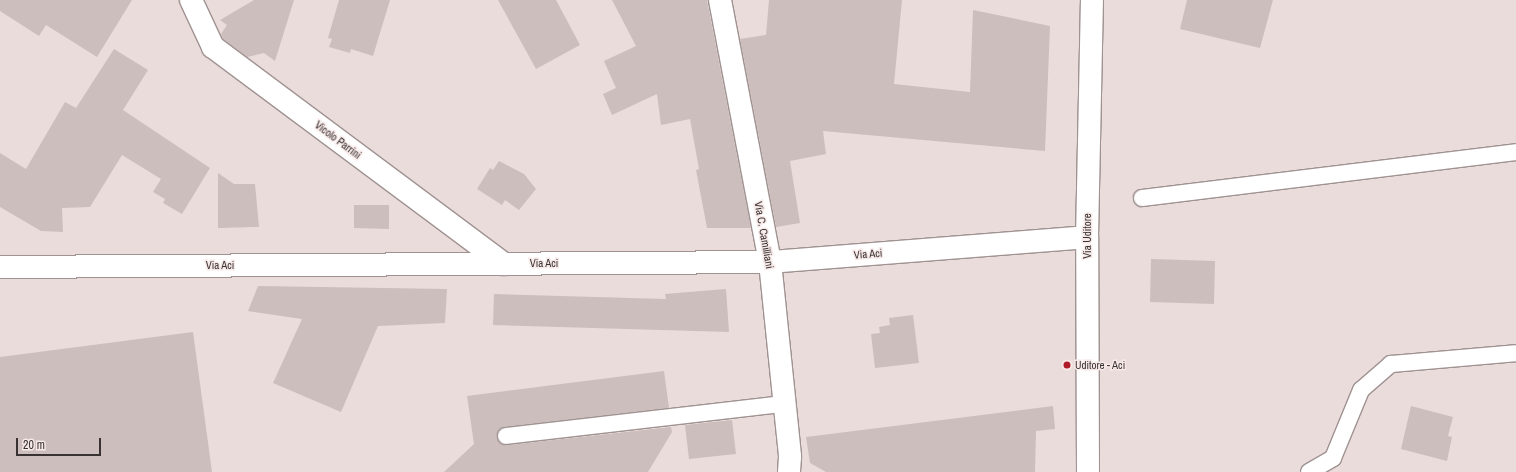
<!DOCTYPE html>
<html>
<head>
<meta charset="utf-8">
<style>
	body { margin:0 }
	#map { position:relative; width:1516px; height:472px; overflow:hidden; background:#eadcdb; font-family:"Archivo Narrow",sans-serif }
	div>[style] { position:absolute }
	.building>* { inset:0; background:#cbbebc }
	.roads { filter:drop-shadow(1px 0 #9f9291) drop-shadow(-1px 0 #9f9291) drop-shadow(0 1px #9f9291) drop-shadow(0 -1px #9f9291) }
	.lane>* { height:16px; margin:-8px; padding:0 8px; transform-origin:8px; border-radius:8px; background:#fff }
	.street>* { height:22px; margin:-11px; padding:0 11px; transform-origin:11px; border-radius:11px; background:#fff }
	.dots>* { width:11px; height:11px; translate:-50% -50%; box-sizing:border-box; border:2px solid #f7e9e8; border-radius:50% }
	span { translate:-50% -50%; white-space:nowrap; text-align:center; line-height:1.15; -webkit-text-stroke:3px #f7e9e8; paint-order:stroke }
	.street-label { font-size:11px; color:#383332 }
	.poi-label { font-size:11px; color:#383332 }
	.left { translate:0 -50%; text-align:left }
	.scale { position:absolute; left:16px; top:438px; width:85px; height:18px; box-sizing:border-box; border:2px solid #383332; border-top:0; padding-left:5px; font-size:12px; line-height:14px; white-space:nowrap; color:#383332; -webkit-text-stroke:3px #f7e9e8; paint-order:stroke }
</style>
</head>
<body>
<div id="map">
	<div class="building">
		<div style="clip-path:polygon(0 0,132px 0,97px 57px,46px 25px,39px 36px,0 11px)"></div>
		<div style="clip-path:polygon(254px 0,294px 0,275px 61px,264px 53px,247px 57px,223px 39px,221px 34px,227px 25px,220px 20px)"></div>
		<div style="clip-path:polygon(339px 0,390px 0,373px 56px,351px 49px,350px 53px,329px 47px,332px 39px,328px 38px)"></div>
		<div style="clip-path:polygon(498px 0,556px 0,580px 45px,536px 69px)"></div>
		<div style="clip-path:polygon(612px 0,707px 0,751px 228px,707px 228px,696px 170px,699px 169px,690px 119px,661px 125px,657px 94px,612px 115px,603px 94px,616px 88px,604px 61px,636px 46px)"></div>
		<div style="clip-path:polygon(769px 0,902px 0,894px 84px,970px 92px,973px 10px,1050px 26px,1045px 151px,823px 131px,826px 154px,790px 161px,800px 223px,776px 227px,740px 39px,766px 35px)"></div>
		<div style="clip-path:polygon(1187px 0,1273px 0,1260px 48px,1180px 29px)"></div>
		<div style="clip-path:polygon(114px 49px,148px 70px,123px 110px,210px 168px,182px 214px,163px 203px,165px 199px,153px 192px,161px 179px,122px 155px,90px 207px,62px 208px,63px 232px,41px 231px,0 207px,0 153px,26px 169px,65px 102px,76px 108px)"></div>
		<div style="clip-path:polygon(499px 161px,524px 174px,536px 189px,519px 210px,505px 200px,502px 205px,477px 189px,490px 168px,493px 170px)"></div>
		<div style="clip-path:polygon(218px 173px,234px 184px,255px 184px,259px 227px,218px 228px)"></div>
		<div style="clip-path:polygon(354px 205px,389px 205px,389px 229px,354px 228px)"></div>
		<div style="clip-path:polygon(1151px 259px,1215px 261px,1214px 304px,1150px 302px)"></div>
		<div style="clip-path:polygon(258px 286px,447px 289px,445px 323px,378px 326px,341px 412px,273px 383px,302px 319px,248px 311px)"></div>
		<div style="clip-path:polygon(726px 289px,729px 332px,493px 325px,494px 294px,666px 299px,665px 294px)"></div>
		<div style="clip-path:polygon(913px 315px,919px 363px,875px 368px,871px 334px,880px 333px,879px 327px,890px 325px,889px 318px)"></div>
		<div style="clip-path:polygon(193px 332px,212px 472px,0 472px,0 357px)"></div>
		<div style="clip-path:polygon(664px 371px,669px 408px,505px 427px,497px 433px,499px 442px,507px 445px,671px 427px,672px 432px,648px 472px,444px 472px,474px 444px,467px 396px)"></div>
		<div style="clip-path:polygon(1053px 406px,1055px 429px,1036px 431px,1035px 472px,826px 472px,810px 463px,806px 437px)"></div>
		<div style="clip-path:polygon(1411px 406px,1453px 417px,1448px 436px,1452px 437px,1447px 461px,1401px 449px)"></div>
		<div style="clip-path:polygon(732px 420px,736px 454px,689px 459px,685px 425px)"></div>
	</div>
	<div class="roads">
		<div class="lane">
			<div style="left:1142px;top:198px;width:377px;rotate:-7deg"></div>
			<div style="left:506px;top:436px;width:280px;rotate:-6.6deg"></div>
			<div style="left:1309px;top:472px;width:28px;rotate:-30deg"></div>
			<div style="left:1333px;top:458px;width:74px;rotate:-67.6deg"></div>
			<div style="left:1361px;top:390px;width:40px;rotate:-41deg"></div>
			<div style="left:1391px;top:364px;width:125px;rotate:-5deg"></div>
		</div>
		<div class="street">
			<div style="left:191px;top:0;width:52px;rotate:64.9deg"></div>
			<div style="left:213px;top:47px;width:363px;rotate:36.7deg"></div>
			<div style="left:720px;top:0;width:267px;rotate:79.2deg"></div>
			<div style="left:770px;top:262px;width:196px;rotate:84.1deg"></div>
			<div style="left:790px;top:457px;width:15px;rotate:94deg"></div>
			<div style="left:0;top:267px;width:770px;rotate:-0.37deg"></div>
			<div style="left:770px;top:262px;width:318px;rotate:-4.5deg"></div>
			<div style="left:1088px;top:472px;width:235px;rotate:-90.2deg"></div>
			<div style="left:1087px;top:237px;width:237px;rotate:-88.8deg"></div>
		</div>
	</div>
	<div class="dots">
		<div style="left:1067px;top:365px;background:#ae1b29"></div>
	</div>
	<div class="street-label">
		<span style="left:338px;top:140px;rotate:37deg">Vicolo Parrini</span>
		<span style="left:764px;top:235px;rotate:80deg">Via C. Camilliani</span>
		<span style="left:1087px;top:236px;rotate:-90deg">Via Uditore</span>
		<span style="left:868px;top:254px;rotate:-4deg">Via Aci</span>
		<span style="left:544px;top:263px">Via Aci</span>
		<span style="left:220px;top:265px">Via Aci</span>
	</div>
	<div class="poi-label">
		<span class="left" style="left:1075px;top:365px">Uditore - Aci</span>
	</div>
	<div class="scale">20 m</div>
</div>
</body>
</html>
